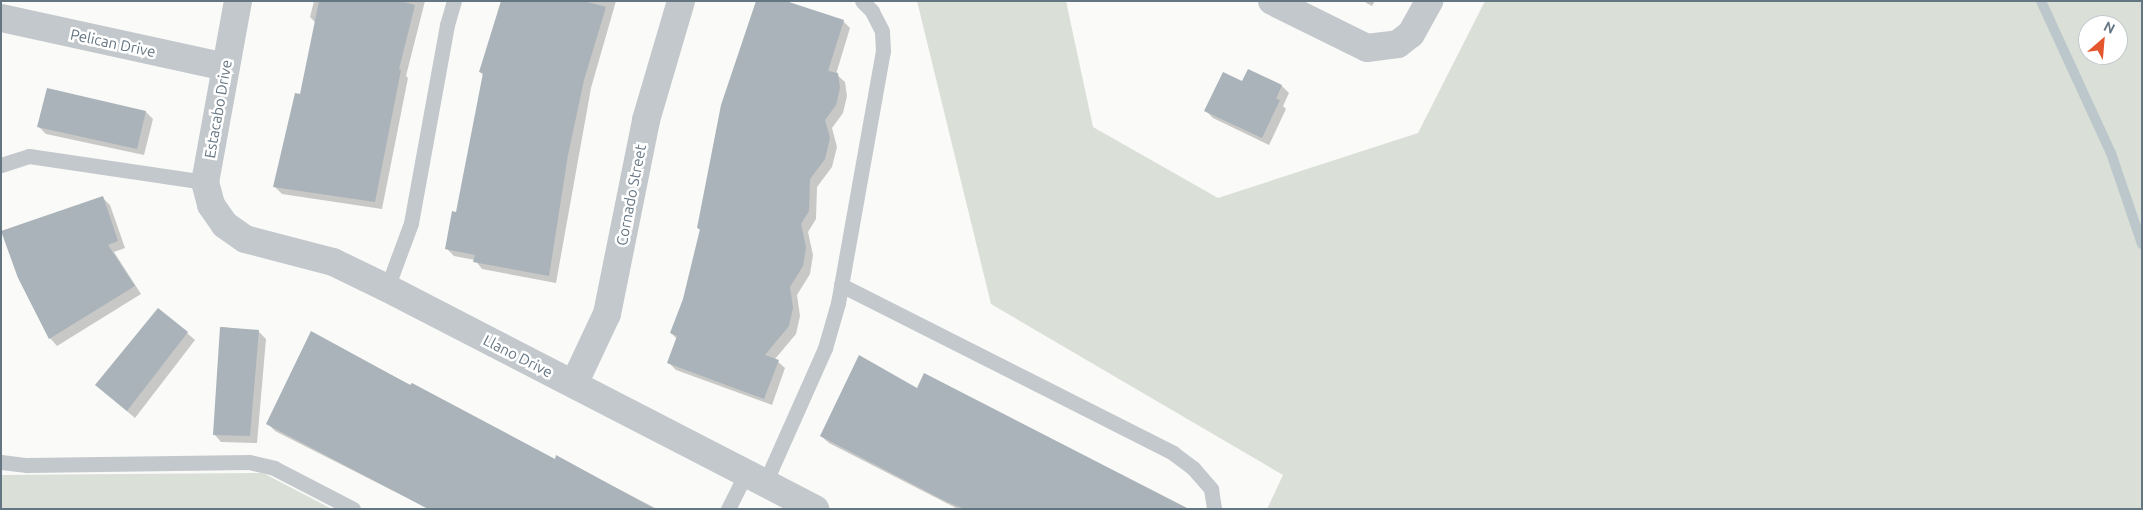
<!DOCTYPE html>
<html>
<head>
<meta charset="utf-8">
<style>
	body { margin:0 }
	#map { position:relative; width:2143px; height:510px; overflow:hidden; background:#fafaf8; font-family:Ubuntu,sans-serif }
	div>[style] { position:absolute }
	.green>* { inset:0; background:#dadfd7 }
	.shadow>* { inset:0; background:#0003 }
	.stream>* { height:10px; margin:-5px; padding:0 5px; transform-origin:5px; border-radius:5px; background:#bbc7cb }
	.building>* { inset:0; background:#aab3b9 }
	.lane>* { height:15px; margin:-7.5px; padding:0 7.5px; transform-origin:7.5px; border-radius:7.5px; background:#c3c8cc }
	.street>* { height:28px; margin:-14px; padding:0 14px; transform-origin:14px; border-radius:14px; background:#c3c8cc }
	span { translate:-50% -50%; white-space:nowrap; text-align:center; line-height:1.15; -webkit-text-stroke:5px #fff; paint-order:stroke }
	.street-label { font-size:15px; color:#657683 }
	.frame { position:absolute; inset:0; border:2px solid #657683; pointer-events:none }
	.north { position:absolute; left:2078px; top:15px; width:50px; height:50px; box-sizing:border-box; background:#fff; border:1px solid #c1c8cd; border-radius:50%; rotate:27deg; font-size:14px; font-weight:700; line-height:20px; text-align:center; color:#657683 }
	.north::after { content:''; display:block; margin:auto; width:18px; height:22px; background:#e4572e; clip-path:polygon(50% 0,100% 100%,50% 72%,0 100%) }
</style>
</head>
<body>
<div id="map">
	<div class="green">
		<div style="clip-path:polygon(evenodd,917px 1px,1066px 1px,1093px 127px,1218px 198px,1418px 133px,1485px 1px,2142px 1px,2142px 509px,1267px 509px,1283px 475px,991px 304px,917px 1px,2088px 25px,2118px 25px,2118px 55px,2088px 55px,2088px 25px)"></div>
		<div style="clip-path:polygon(263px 473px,332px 509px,1px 509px,1px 475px)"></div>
	</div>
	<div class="shadow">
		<div style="clip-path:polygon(314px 1px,425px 1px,406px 76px,408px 78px,382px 209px,282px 194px,274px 186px,301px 96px,316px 23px,310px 17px)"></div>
		<div style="clip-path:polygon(502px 1px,616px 1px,591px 88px,556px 283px,482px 269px,475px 260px,454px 256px,446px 248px,457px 214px,484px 76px,480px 72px)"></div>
		<div style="clip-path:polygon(1363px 1px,1375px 1px,1372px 6px)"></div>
		<div style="clip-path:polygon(843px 21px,850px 28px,836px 74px,845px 82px,847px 96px,843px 113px,832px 128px,837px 147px,832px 167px,817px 187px,816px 219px,808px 232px,813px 255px,810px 274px,797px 295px,800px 316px,796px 334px,775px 359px,785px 368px,772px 405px,676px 370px,668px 362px,677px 339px,671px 333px,684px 299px,701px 231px,698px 228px)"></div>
		<div style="clip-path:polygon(1243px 82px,1282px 86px,1289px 93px,1283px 106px,1286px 109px,1269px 145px,1213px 118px,1206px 111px)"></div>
		<div style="clip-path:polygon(146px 112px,153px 119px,144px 155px,46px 134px,39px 127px)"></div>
		<div style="clip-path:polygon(103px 198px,110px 205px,125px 248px,114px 252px,141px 294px,57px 346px,50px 338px)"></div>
		<div style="clip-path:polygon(221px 327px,258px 331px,266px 339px,257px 443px,221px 442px,214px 434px)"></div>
		<div style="clip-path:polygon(187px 333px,195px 340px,135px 418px,104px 392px)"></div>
		<div style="clip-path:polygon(312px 333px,503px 434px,555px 460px,557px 457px,657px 509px,429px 509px,275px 431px,267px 423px)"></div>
		<div style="clip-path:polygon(917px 390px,1159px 509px,958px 509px,829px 443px,821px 436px)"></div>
	</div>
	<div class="stream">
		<div style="left:2041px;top:1px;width:167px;rotate:65.3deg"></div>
		<div style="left:2111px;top:153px;width:96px;rotate:71.2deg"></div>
	</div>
	<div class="building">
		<div style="clip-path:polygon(319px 1px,400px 1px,415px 5px,399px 69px,401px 70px,375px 202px,273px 187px,295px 93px,300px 94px)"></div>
		<div style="clip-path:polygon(501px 1px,584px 1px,606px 7px,584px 80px,568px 155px,549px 276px,473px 262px,475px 255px,445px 249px,452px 211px,456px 212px,483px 73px,479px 72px)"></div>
		<div style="clip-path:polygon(756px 1px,786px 1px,844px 20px,828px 71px,838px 73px,840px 88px,836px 105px,825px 120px,830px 138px,825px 159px,810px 179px,809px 211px,801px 224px,806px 247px,803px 266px,790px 287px,793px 308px,789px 326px,765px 355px,779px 360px,764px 399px,667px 363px,677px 336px,670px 333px,683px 299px,700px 229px,697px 228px,721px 105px)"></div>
		<div style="clip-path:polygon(1248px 69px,1282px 85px,1276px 99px,1280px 100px,1262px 138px,1204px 111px,1223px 72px,1242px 81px)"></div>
		<div style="clip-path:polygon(47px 88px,146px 111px,137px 149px,37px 127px)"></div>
		<div style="clip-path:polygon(103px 196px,118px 241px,108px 245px,135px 286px,49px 339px,18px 278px,1px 231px)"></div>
		<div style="clip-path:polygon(158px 308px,188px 332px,127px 411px,95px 385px)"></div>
		<div style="clip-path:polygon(220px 327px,259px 330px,250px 436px,213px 435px)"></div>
		<div style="clip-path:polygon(311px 331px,410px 385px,412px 383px,555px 459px,556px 455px,655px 509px,428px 509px,413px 501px,266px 424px)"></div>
		<div style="clip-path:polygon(859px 355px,917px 388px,924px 373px,1189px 509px,965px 509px,947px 502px,820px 436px)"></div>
	</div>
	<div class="lane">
		<div style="left:1px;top:165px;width:29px;rotate:-18deg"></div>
		<div style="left:29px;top:156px;width:178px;rotate:8.4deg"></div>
		<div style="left:841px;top:285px;width:372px;rotate:26.8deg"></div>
		<div style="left:1173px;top:453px;width:25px;rotate:37deg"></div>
		<div style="left:1193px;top:468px;width:28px;rotate:49deg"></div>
		<div style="left:1211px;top:489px;width:20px;rotate:81deg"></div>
		<div style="left:387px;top:288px;width:69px;rotate:-69.7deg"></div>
		<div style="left:411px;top:223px;width:201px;rotate:-79.7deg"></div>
		<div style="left:447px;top:25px;width:25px;rotate:-74deg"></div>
		<div style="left:1px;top:462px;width:26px;rotate:7deg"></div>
		<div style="left:27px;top:465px;width:222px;rotate:-0.8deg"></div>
		<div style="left:249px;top:462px;width:26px;rotate:13deg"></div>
		<div style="left:274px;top:468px;width:89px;rotate:27.4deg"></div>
		<div style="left:765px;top:483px;width:148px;rotate:-66deg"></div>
		<div style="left:825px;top:348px;width:47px;rotate:-73.9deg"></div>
		<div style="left:838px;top:303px;width:256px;rotate:-79.9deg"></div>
		<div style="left:883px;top:51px;width:20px;rotate:-93deg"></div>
		<div style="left:882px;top:31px;width:22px;rotate:-117deg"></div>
		<div style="left:872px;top:11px;width:14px;rotate:-135deg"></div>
		<div style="left:728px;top:509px;width:40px;rotate:-63.4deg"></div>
	</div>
	<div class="street">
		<div style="left:238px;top:1px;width:184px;rotate:100.3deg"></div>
		<div style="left:205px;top:182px;width:24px;rotate:75deg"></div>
		<div style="left:211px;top:205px;width:24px;rotate:55deg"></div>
		<div style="left:225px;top:225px;width:24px;rotate:35deg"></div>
		<div style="left:245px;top:239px;width:91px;rotate:14.6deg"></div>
		<div style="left:333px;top:262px;width:60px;rotate:25.7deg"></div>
		<div style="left:387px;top:288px;width:482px;rotate:27.3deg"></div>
		<div style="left:1272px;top:1px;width:106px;rotate:26.3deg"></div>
		<div style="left:1367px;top:48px;width:31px;rotate:-7deg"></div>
		<div style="left:1398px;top:44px;width:16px;rotate:-38deg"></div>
		<div style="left:1411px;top:34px;width:38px;rotate:-61deg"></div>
		<div style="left:1px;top:18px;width:230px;rotate:12.3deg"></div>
		<div style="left:574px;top:384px;width:77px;rotate:-64.8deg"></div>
		<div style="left:607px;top:314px;width:198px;rotate:-78.6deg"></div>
		<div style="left:646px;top:120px;width:124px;rotate:-73.6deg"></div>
	</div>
	<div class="street-label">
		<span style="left:113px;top:43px;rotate:12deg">Pelican Drive</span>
		<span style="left:218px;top:109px;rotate:-80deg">Estacabo Drive</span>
		<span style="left:631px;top:195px;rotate:-79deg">Cornado Street</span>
		<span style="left:518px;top:356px;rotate:27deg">Llano Drive</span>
	</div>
	<div class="frame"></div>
	<div class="north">N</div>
</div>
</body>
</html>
